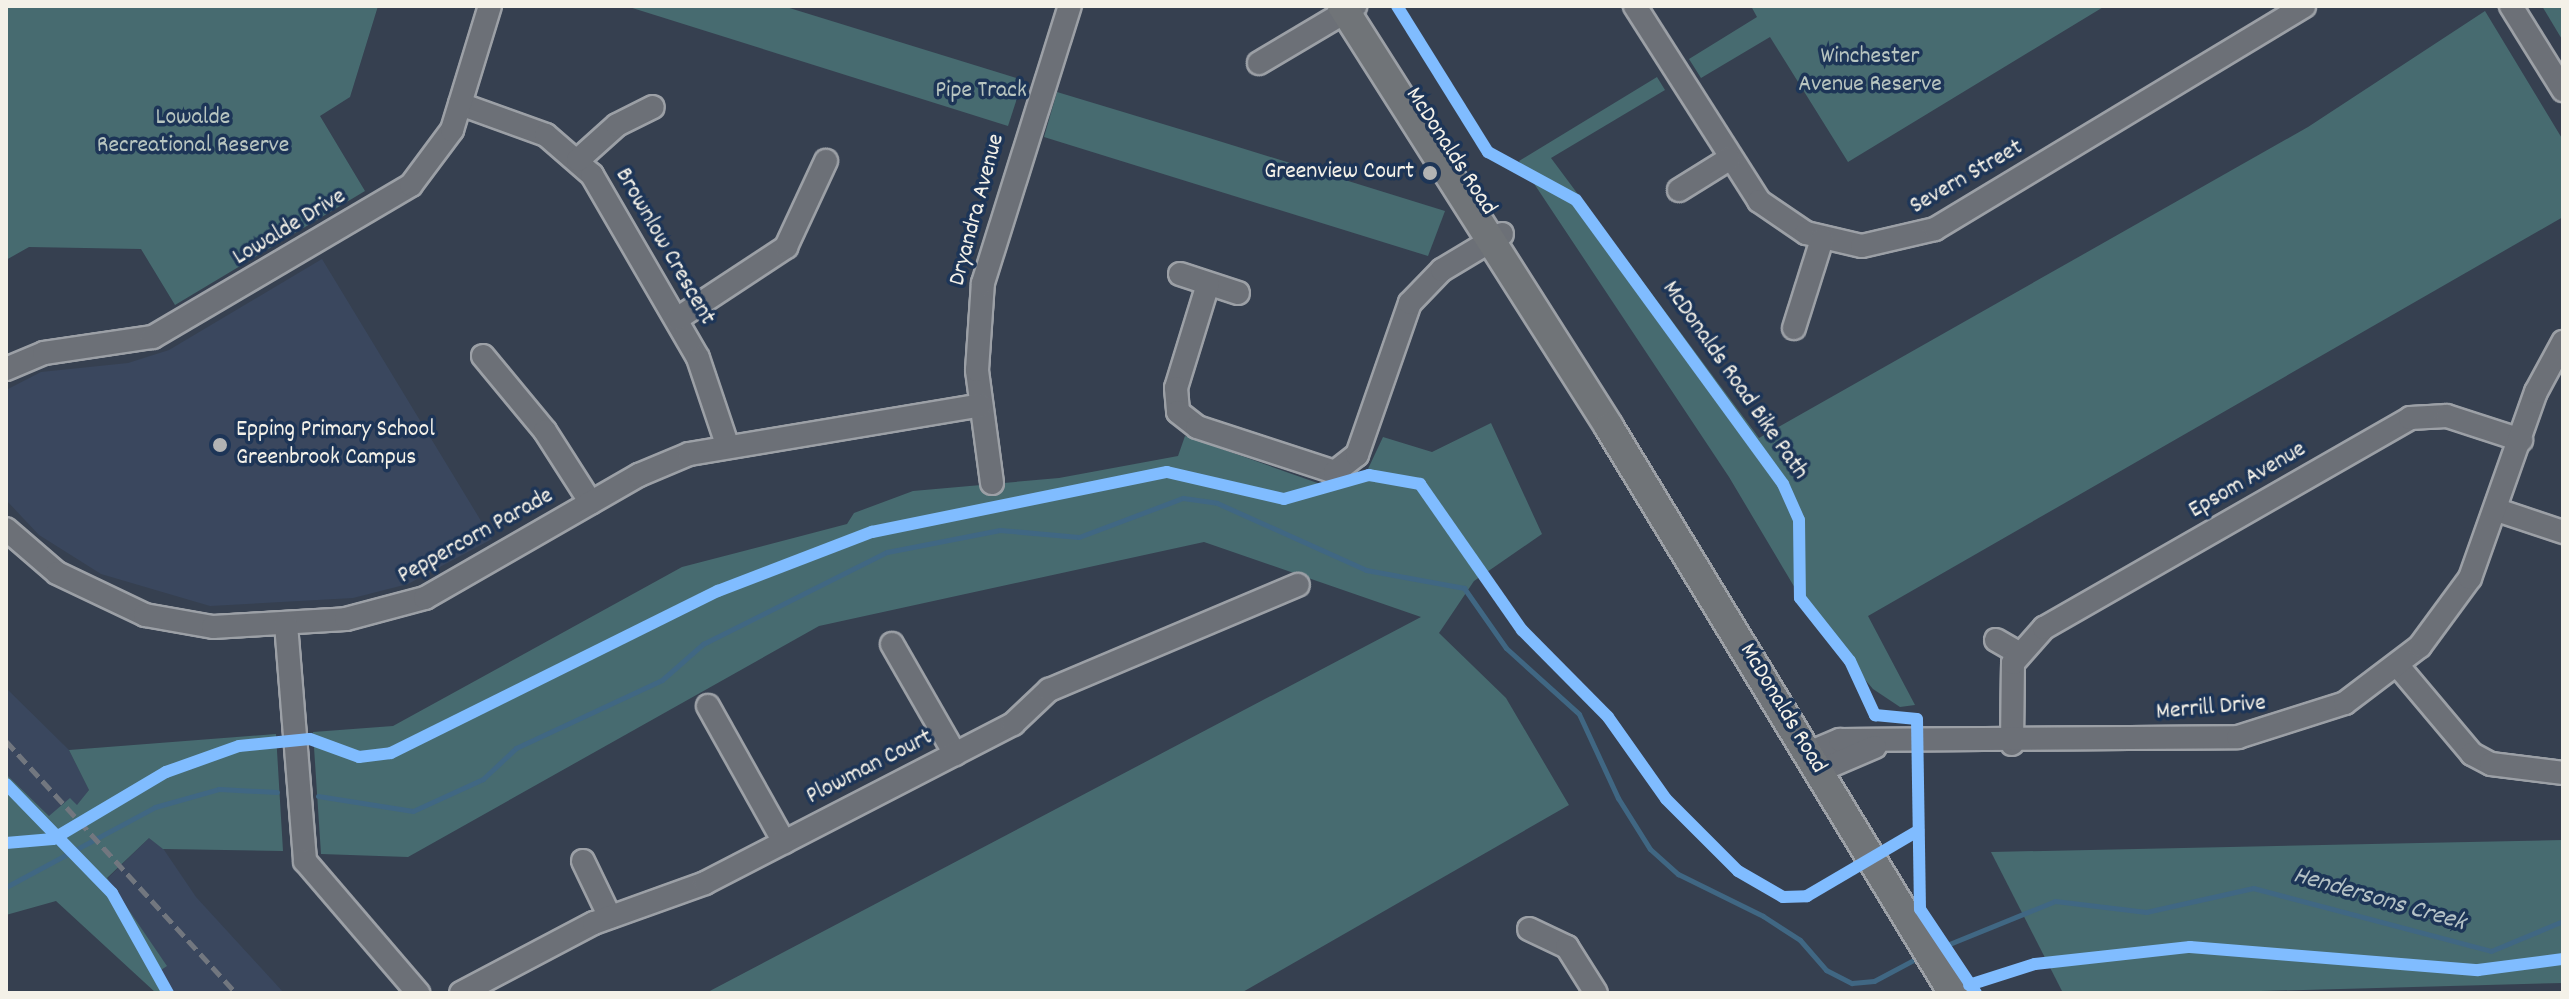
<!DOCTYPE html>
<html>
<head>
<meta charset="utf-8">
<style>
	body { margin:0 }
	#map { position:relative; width:2569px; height:999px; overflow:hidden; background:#364050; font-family:Dekko,sans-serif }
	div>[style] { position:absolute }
	.built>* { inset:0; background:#3a475e }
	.green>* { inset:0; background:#476b70 }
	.stream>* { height:5px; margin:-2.5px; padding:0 2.5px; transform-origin:2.5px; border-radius:2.5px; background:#406783 }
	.roads { filter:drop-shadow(2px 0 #9ca0a6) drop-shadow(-2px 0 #9ca0a6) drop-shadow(0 2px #9ca0a6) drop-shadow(0 -2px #9ca0a6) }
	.minor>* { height:22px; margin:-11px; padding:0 11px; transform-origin:11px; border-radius:11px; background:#6c7077 }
	.major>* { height:28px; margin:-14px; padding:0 14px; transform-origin:14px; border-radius:14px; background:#707478 }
	.rail>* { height:5px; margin-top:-2.5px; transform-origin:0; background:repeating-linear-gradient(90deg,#72777f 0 12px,transparent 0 18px) }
	.cycleway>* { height:12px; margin:-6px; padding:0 6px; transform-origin:6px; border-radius:6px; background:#80bcff }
	.dots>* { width:22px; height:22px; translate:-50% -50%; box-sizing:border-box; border:4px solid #1d3557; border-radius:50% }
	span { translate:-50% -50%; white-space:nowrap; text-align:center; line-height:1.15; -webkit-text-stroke:7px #1d3557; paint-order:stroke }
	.park-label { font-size:24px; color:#b8c5c0 }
	.street-label { font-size:24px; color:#f4f1e8 }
	.poi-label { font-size:24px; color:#f4f1e8 }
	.right { translate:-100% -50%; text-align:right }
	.left { translate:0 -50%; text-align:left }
	.water-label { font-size:26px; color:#b5c2c6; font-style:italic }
	.frame { position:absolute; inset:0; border:8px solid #f4f1e8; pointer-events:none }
</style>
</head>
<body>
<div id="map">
	<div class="built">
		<div style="clip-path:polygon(322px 259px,492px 539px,408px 584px,353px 598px,210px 606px,101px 574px,39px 535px,6px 500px,6px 390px,41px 372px,128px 363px,169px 350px)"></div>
		<div style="clip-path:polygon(6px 688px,69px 750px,89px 790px,77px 806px,49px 816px,6px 774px)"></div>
		<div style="clip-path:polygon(149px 838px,156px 838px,196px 897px,284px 993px,174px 993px,158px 972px,166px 965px,107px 879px)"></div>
	</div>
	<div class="green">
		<div style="clip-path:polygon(6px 6px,378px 6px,350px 97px,320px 116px,365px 191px,175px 305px,141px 249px,29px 247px,6px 260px)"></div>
		<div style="clip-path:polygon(626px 6px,783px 6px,1023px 80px,1008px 126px)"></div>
		<div style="clip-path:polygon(1751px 6px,2105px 6px,1848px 162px,1770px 37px,1701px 78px,1689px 59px,1757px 17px)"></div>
		<div style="clip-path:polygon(2542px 6px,2563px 6px,2563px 41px)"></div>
		<div style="clip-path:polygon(2485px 11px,2563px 140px,2563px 217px,1868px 616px,1915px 705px,1900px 707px,1873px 689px,1814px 620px,1729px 477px,1519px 161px,1657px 77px,1665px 90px,1551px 158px,1759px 438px,2308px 127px)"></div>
		<div style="clip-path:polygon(1057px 92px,1206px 137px,1445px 211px,1428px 256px,1044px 137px)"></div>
		<div style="clip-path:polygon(1491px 423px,1542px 534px,1474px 581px,1439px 633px,1506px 698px,1569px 805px,1241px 993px,706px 993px,1421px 617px,1204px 542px,819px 626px,408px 857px,321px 854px,313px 732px,393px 726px,682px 567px,847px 524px,854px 513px,913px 491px,1059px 478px,1178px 456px,1185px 436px,1326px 486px,1367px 471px,1383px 437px,1432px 452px)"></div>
		<div style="clip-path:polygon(276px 734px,283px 851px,163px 849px,149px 838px,107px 878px,167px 966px,158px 972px,174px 993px,156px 993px,56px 901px,6px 915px,6px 774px,49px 816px,70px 798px,77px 805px,89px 790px,69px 750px)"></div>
		<div style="clip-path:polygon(2563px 840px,2563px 983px,2188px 993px,2063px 993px,1991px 852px)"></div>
	</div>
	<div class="stream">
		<div style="left:318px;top:796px;width:96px;rotate:9deg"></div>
		<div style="left:413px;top:811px;width:77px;rotate:-24.6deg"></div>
		<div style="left:483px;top:779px;width:45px;rotate:-43.2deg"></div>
		<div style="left:516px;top:748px;width:161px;rotate:-25deg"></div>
		<div style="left:662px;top:680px;width:55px;rotate:-41.3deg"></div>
		<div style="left:703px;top:644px;width:206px;rotate:-26.6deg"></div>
		<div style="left:887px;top:552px;width:115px;rotate:-11deg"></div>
		<div style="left:1000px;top:530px;width:79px;rotate:5.1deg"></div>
		<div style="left:1079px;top:537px;width:111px;rotate:-20.6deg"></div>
		<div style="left:1183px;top:498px;width:34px;rotate:8deg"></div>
		<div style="left:1217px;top:503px;width:163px;rotate:24.2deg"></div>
		<div style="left:1366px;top:570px;width:100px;rotate:10.4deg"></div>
		<div style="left:1464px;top:588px;width:73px;rotate:55deg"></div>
		<div style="left:1506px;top:648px;width:98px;rotate:42.1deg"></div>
		<div style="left:1579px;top:714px;width:93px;rotate:65.1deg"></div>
		<div style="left:1618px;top:798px;width:60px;rotate:57.9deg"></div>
		<div style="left:1650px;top:849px;width:38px;rotate:42deg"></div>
		<div style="left:1678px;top:874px;width:95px;rotate:26.3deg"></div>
		<div style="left:1763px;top:916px;width:44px;rotate:33deg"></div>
		<div style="left:1800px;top:940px;width:40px;rotate:49deg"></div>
		<div style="left:1826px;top:970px;width:29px;rotate:27deg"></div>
		<div style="left:1852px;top:983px;width:22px;rotate:-5deg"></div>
		<div style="left:1874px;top:981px;width:53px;rotate:-28deg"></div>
		<div style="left:6px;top:887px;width:169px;rotate:-28.2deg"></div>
		<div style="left:155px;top:807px;width:66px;rotate:-15.7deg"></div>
		<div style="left:219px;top:789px;width:58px;rotate:3deg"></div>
		<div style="left:1937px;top:949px;width:127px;rotate:-22.1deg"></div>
		<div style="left:2055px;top:901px;width:92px;rotate:6.9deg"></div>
		<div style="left:2146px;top:912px;width:110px;rotate:-12.6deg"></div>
		<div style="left:2253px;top:888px;width:246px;rotate:14.8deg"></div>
		<div style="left:2491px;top:951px;width:78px;rotate:-22.6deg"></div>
	</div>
	<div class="roads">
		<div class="minor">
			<div style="left:1635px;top:6px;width:231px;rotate:57.5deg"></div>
			<div style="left:1759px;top:201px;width:57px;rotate:34.2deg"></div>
			<div style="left:1806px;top:233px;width:57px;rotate:13.1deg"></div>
			<div style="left:1862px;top:246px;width:75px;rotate:-13.1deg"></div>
			<div style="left:1935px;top:229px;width:431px;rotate:-31.1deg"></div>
			<div style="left:2511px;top:6px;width:99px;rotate:58.2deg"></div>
			<div style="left:1259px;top:63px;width:112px;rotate:-30.7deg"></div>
			<div style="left:460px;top:104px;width:91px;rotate:19.8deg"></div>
			<div style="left:546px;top:135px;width:61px;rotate:41deg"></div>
			<div style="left:592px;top:175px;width:211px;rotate:59.9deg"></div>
			<div style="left:698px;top:358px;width:91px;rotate:71.4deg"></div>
			<div style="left:578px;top:160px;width:52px;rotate:-41.9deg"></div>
			<div style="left:617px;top:125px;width:40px;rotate:-26.6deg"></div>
			<div style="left:1679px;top:190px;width:59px;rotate:-31.8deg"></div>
			<div style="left:1180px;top:274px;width:61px;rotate:18.1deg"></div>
			<div style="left:1208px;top:284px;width:109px;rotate:107.1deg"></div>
			<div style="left:1176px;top:388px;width:24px;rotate:85deg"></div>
			<div style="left:1178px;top:412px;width:24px;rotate:38deg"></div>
			<div style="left:1197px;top:427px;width:145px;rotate:18.1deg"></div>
			<div style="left:1335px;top:472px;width:28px;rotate:-38deg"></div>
			<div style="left:1357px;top:455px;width:161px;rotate:-70.8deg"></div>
			<div style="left:1410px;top:303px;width:46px;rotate:-45.9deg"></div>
			<div style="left:1442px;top:270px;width:70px;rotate:-31deg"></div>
			<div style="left:677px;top:319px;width:131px;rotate:-33.4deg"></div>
			<div style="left:786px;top:247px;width:95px;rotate:-65.1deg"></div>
			<div style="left:1794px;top:328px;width:93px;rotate:-72.5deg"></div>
			<div style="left:483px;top:356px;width:97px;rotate:50.4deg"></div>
			<div style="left:545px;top:431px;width:85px;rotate:57.4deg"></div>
			<div style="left:6px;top:369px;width:41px;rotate:-22.8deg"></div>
			<div style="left:44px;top:353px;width:110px;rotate:-8.4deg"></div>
			<div style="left:153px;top:337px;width:299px;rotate:-30.5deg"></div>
			<div style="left:411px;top:185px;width:69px;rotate:-53.3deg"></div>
			<div style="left:452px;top:130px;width:130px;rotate:-73deg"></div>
			<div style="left:992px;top:483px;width:114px;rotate:-97.6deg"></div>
			<div style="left:977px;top:370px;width:87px;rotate:-86.1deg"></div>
			<div style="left:983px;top:283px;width:290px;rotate:-72.6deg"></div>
			<div style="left:2497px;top:510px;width:70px;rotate:18.4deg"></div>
			<div style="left:6px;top:529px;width:67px;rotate:40.8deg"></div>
			<div style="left:57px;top:573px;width:98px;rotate:25.5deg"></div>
			<div style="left:145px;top:615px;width:69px;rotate:10deg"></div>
			<div style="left:213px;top:627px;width:133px;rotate:-3.4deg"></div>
			<div style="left:346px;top:619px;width:82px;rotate:-14.9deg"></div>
			<div style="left:425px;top:598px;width:247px;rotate:-29.9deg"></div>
			<div style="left:639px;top:475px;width:54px;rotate:-22.8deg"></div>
			<div style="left:689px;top:454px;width:296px;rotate:-9.5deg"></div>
			<div style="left:286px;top:624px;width:238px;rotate:85.4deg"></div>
			<div style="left:305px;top:861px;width:174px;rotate:49.4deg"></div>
			<div style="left:1996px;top:640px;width:24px;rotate:30deg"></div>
			<div style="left:892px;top:644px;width:127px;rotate:60.2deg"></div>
			<div style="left:2398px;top:666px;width:115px;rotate:49.9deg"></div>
			<div style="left:2472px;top:754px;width:21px;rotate:28deg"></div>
			<div style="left:2491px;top:764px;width:73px;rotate:7.1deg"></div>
			<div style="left:708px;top:706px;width:156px;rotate:60.8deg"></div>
			<div style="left:2012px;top:744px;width:81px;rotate:-89.3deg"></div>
			<div style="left:2013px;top:663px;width:47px;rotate:-48.5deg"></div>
			<div style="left:2044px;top:628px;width:422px;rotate:-29.8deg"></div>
			<div style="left:2410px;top:418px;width:37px;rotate:-3deg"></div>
			<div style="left:2447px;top:416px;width:78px;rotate:18deg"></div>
			<div style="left:1809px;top:753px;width:34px;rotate:-23deg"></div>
			<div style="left:1840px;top:740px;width:398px;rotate:-0.4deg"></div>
			<div style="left:2238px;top:737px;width:112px;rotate:-17.6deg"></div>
			<div style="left:2345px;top:703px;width:94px;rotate:-37.2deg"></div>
			<div style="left:2420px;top:646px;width:84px;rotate:-53.7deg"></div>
			<div style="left:2470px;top:578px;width:197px;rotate:-70.5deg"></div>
			<div style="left:2536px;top:392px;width:57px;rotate:-61.6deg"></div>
			<div style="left:1819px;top:771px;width:61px;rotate:-23.2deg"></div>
			<div style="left:583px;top:861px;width:62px;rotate:64.3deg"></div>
			<div style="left:1529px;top:929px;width:42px;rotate:25.3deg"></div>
			<div style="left:1567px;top:947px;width:54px;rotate:57.8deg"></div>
			<div style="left:461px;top:993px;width:150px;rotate:-27.8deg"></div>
			<div style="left:594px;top:923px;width:118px;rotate:-19.8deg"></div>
			<div style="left:705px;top:883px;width:347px;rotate:-27.3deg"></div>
			<div style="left:1013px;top:724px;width:50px;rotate:-43.4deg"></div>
			<div style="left:1049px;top:690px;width:270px;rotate:-22.9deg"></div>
		</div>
		<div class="major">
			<div style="left:1342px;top:6px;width:499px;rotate:57.6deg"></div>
			<div style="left:1609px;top:427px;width:662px;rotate:58.71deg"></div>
		</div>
	</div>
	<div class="rail">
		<div style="left:6px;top:741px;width:341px;rotate:47.6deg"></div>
	</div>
	<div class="cycleway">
		<div style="left:1397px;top:6px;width:172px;rotate:58.1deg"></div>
		<div style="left:1488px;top:152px;width:100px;rotate:28.6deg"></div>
		<div style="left:1576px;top:200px;width:351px;rotate:53.9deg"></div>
		<div style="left:1783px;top:484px;width:39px;rotate:66deg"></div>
		<div style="left:1799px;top:520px;width:78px;rotate:89.3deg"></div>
		<div style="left:1800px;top:598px;width:80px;rotate:51.6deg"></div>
		<div style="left:1850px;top:661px;width:60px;rotate:65.2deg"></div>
		<div style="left:1875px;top:715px;width:42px;rotate:5.4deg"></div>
		<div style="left:1917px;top:719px;width:190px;rotate:89.1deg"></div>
		<div style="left:1920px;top:909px;width:101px;rotate:56.3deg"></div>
		<div style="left:6px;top:784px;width:152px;rotate:45.8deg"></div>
		<div style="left:112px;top:893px;width:115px;rotate:60.8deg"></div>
		<div style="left:6px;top:843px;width:47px;rotate:-4.9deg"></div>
		<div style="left:53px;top:839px;width:131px;rotate:-30.7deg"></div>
		<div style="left:166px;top:772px;width:77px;rotate:-19.6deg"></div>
		<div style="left:239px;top:746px;width:71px;rotate:-5.6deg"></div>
		<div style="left:310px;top:739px;width:52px;rotate:20.2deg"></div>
		<div style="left:359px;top:757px;width:32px;rotate:-7deg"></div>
		<div style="left:391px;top:753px;width:365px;rotate:-26.4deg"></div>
		<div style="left:718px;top:591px;width:165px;rotate:-21deg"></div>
		<div style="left:872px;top:532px;width:301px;rotate:-11.5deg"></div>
		<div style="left:1167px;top:472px;width:120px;rotate:13deg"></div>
		<div style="left:1284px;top:499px;width:88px;rotate:-15.8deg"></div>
		<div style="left:1369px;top:475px;width:52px;rotate:10deg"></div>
		<div style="left:1420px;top:484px;width:178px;rotate:55.1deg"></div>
		<div style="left:1522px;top:630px;width:122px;rotate:45.3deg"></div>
		<div style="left:1608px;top:717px;width:100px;rotate:54.7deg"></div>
		<div style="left:1666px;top:799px;width:102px;rotate:45deg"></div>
		<div style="left:1738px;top:871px;width:52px;rotate:30deg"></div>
		<div style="left:1783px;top:897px;width:24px;rotate:-2deg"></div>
		<div style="left:1807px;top:896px;width:129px;rotate:-30.4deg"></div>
		<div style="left:1969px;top:985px;width:69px;rotate:-17.7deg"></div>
		<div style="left:2035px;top:964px;width:156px;rotate:-6.3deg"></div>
		<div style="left:2190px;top:947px;width:289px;rotate:4.6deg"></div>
		<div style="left:2478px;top:970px;width:86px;rotate:-7.4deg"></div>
	</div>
	<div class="dots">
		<div style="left:1430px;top:173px;background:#b2b3b3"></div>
		<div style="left:220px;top:445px;background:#b2b3b3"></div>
	</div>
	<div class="park-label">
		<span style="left:1870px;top:72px">Winchester<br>Avenue Reserve</span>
		<span style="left:981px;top:92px">Pipe Track</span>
		<span style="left:193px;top:133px">Lowalde<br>Recreational Reserve</span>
	</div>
	<div class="street-label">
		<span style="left:1450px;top:152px;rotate:57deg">McDonalds Road</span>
		<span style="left:1967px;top:178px;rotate:-30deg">Severn Street</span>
		<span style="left:978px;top:210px;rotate:-75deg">Dryandra Avenue</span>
		<span style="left:290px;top:228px;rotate:-31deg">Lowalde Drive</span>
		<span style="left:664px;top:247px;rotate:60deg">Brownlow Crescent</span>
		<span style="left:1734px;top:381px;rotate:55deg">McDonalds Road Bike Path</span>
		<span style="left:2248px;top:481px;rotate:-30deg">Epsom Avenue</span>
		<span style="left:476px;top:537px;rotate:-29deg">Peppercorn Parade</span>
		<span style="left:1782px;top:709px;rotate:59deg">McDonalds Road</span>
		<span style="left:2211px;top:709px;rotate:-5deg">Merrill Drive</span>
		<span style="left:870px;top:768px;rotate:-27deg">Plowman Court</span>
	</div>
	<div class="poi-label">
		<span class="right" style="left:1414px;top:173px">Greenview Court</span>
		<span class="left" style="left:236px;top:445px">Epping Primary School<br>Greenbrook Campus</span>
	</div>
	<div class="water-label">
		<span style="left:2379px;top:900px;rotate:16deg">Hendersons Creek</span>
	</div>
	<div class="frame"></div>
</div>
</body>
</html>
